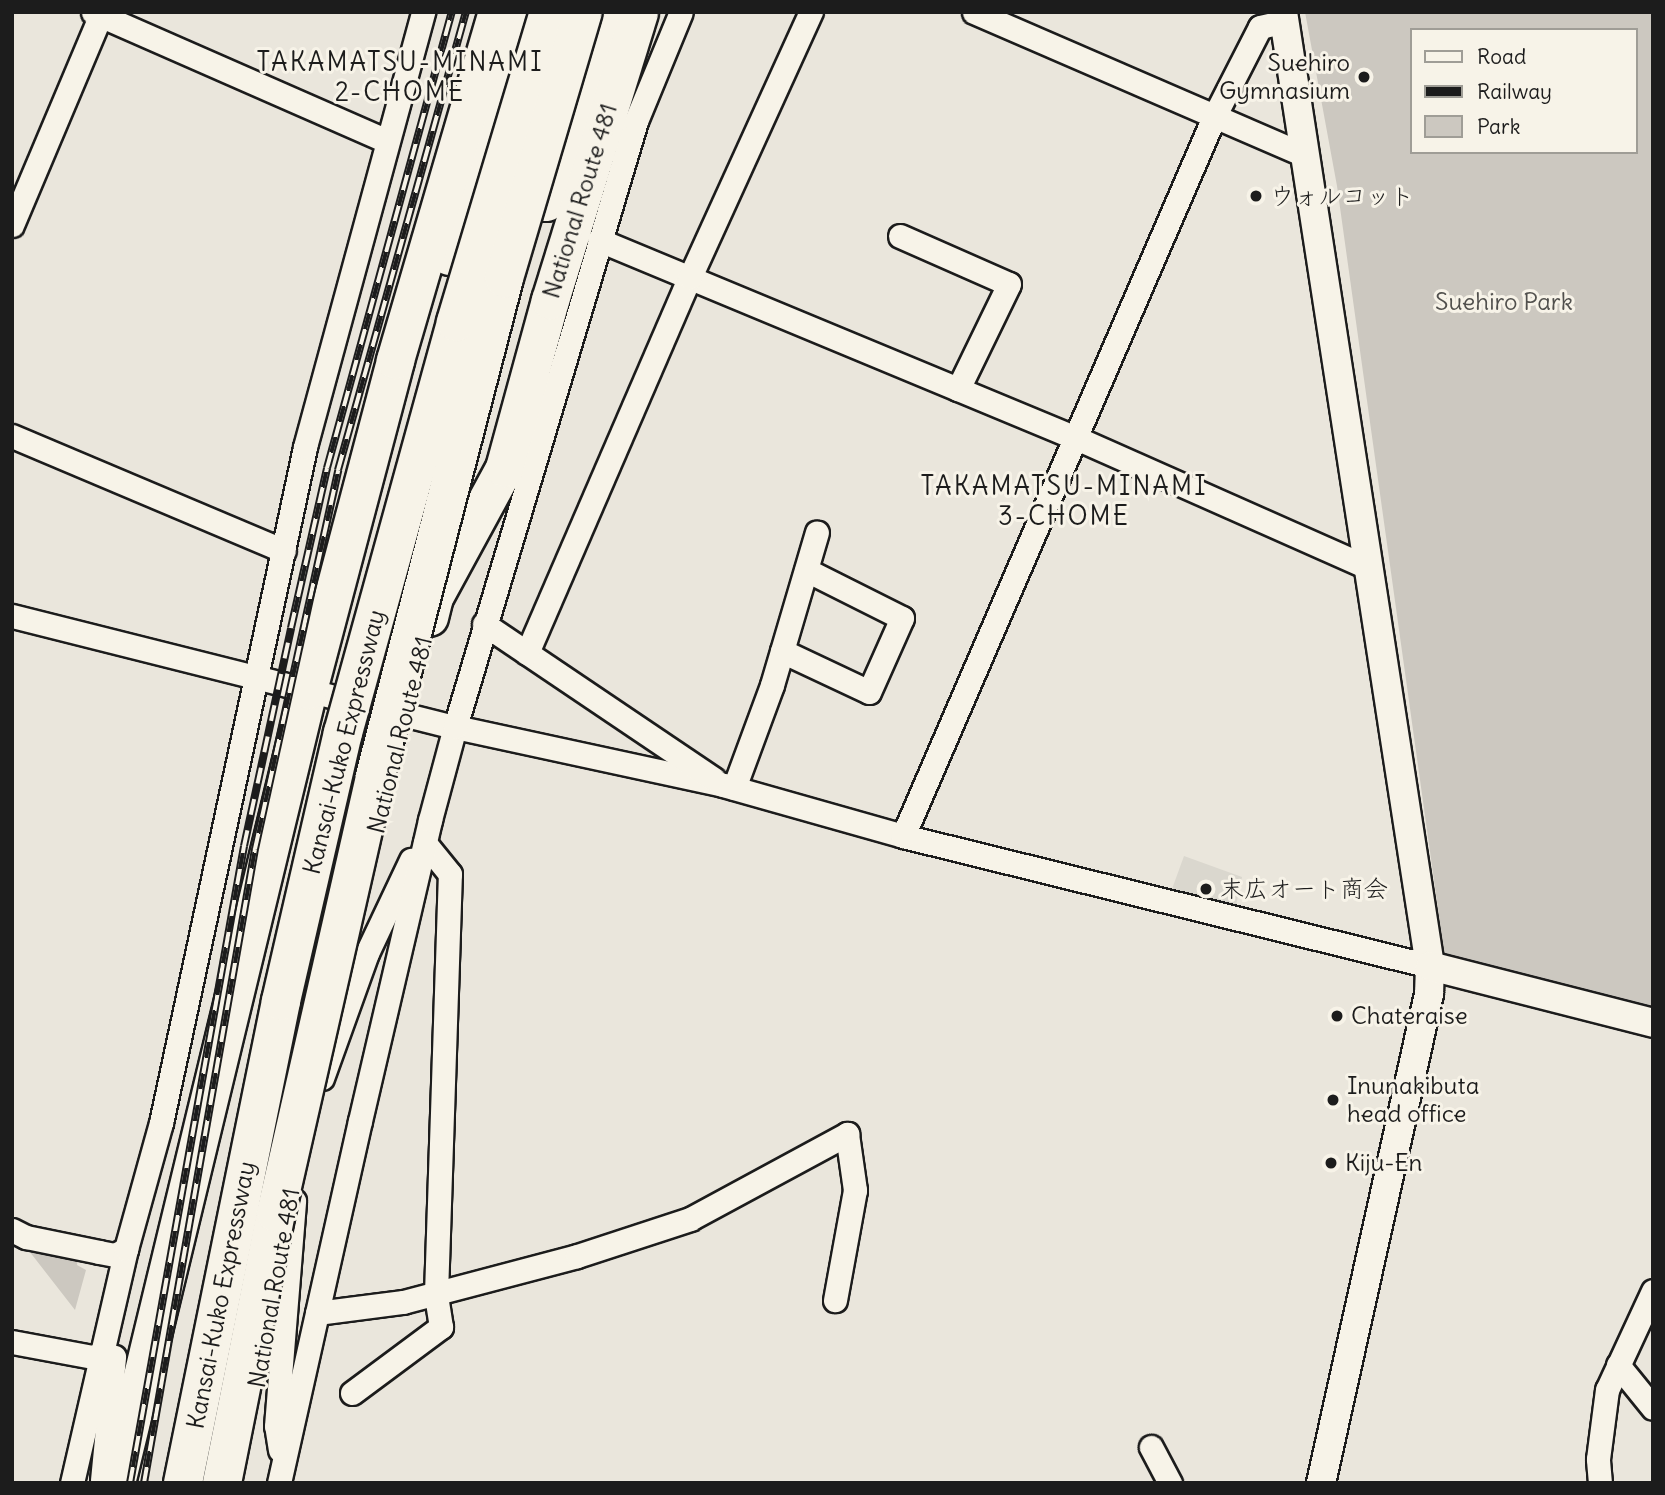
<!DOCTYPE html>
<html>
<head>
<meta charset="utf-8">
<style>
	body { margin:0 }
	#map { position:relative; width:1665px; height:1495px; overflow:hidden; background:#eae6dc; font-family:Delius,"Klee One",sans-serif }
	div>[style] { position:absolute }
	.built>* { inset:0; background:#dad7ce }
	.green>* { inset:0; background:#ccc8c0 }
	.roads { filter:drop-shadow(2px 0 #1c1c1c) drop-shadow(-2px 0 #1c1c1c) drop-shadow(0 2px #1c1c1c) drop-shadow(0 -2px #1c1c1c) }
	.minor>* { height:23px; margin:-11.5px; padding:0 11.5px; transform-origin:11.5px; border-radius:11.5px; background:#f7f3e8 }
	.tertiary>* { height:28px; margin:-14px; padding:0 14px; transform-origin:14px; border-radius:14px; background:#f7f3e8 }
	.trunk>* { height:37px; margin:-18.5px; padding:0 18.5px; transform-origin:18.5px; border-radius:18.5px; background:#f7f3e8 }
	.rail>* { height:8px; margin-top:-4px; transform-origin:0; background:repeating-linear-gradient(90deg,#f7f3e8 0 16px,#1c1c1c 0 32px); box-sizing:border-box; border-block:2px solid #1c1c1c }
	.bridges { filter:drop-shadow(2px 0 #1c1c1c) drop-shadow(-2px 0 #1c1c1c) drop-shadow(0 2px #1c1c1c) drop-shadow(0 -2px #1c1c1c) }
	.motorway-bridge>* { height:38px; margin:-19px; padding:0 19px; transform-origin:19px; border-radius:19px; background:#f7f3e8 }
	.dots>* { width:19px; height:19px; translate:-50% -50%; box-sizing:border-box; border:4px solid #f7f3e8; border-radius:50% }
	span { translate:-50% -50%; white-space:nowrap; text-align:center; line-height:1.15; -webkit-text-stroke:6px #f7f3e8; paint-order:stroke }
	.poi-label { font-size:24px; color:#1c1c1c }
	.right { translate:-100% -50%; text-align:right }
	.left { translate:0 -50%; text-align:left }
	.street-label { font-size:24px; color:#1c1c1c }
	.park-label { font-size:24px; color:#51504d }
	.neighbourhood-label { font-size:26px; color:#1c1c1c; letter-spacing:2px }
	.frame { position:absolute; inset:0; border:14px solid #1c1c1c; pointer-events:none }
	.legend { position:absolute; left:1410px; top:28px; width:228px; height:126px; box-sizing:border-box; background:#f7f3e8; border:2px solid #9f9d96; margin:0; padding:9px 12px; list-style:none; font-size:21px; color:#1c1c1c }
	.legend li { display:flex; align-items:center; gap:14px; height:35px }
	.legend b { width:35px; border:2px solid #9f9d96 }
</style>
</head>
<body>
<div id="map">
	<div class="built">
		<div style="clip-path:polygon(1184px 856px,1242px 877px,1234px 915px,1168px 900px)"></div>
	</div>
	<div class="green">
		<div style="clip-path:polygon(evenodd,1305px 12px,1653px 12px,1653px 1019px,1446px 966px,1337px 186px,1305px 12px,1411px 30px,1635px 30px,1635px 152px,1411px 152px,1411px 30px)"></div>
		<div style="clip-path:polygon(26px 1247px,78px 1259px,77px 1265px,86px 1270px,75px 1310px)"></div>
	</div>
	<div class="roads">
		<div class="minor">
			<div style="left:93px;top:12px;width:321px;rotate:23.7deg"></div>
			<div style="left:974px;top:12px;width:361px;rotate:23.4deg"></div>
			<div style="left:12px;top:225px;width:231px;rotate:-67.1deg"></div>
			<div style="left:900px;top:236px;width:119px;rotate:23.8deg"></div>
			<div style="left:1009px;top:284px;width:117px;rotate:115.9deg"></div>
			<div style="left:599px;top:240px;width:516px;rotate:22.54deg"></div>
			<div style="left:1076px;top:438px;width:321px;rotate:23.9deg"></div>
			<div style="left:12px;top:436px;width:295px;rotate:22.9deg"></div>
			<div style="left:12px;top:616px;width:457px;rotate:14.1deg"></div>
			<div style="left:455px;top:727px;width:274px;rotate:12.2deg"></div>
			<div style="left:723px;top:785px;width:187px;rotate:15.8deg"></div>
			<div style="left:903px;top:836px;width:543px;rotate:13.86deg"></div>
			<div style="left:484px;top:624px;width:277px;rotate:34deg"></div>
			<div style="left:782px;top:651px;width:96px;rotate:25.2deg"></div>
			<div style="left:869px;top:692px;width:81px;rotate:-66deg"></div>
			<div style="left:902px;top:618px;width:107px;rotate:-153.4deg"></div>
			<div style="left:527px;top:653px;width:410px;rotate:-66.6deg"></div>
			<div style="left:690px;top:277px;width:291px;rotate:-65.5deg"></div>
			<div style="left:734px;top:788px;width:110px;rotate:-69.7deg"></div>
			<div style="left:772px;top:685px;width:159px;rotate:-73.6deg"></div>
			<div style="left:903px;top:836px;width:783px;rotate:-66.61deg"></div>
			<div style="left:1214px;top:117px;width:101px;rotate:-62.9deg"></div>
			<div style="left:1260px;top:27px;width:26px;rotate:-13deg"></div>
			<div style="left:322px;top:1078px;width:133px;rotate:-70.2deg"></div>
			<div style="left:367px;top:953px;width:103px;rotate:-64.7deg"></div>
			<div style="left:12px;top:1230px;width:16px;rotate:27deg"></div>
			<div style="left:26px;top:1237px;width:75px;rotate:11.6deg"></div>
			<div style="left:99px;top:1252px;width:16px;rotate:11deg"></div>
			<div style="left:115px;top:1255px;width:13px;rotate:-29deg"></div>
			<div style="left:317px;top:1313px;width:87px;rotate:-7.3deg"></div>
			<div style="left:403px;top:1302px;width:180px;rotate:-14.8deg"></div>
			<div style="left:577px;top:1256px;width:119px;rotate:-18.1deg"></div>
			<div style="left:690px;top:1219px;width:179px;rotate:-28.4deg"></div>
			<div style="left:847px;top:1134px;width:57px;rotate:81.9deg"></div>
			<div style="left:855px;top:1190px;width:112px;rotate:100.3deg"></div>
			<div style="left:12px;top:1342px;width:82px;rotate:10.5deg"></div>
			<div style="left:93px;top:1357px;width:11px;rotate:-22deg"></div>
			<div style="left:1618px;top:1365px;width:55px;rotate:50.9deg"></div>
			<div style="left:352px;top:1393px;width:111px;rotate:-36.6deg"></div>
			<div style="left:441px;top:1327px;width:33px;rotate:-99deg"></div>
			<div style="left:436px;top:1294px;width:420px;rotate:-88.1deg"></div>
			<div style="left:450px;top:874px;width:40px;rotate:-129deg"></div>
			<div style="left:1151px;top:1447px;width:41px;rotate:62.2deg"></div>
			<div style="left:280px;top:1450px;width:24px;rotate:-99deg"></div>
			<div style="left:276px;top:1426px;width:226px;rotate:-85.4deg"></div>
			<div style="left:102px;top:1480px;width:124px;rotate:-84.4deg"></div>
			<div style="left:72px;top:1483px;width:240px;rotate:-77deg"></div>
			<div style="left:126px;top:1249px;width:131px;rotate:-74.5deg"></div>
			<div style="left:161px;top:1123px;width:691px;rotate:-77.97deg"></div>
			<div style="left:305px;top:447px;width:451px;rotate:-74.8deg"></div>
			<div style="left:279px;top:1483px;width:371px;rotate:-77.4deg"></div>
			<div style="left:360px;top:1121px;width:309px;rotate:-76.9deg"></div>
			<div style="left:430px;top:820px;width:96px;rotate:-75deg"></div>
			<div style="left:455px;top:727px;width:632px;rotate:-73.37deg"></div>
			<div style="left:636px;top:121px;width:118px;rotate:-67.6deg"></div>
			<div style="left:1600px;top:1483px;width:24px;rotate:-95deg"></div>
			<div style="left:1598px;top:1459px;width:70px;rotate:-82.6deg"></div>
			<div style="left:1607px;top:1390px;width:109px;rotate:-65.1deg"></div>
		</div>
		<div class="tertiary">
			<div style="left:1283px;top:12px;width:965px;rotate:81.24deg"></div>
			<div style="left:1430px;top:966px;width:28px;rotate:92deg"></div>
			<div style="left:1429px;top:994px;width:501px;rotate:102.45deg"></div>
			<div style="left:1430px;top:966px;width:230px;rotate:14.3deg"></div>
		</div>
		<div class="trunk">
			<div style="left:546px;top:202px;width:199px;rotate:-72.7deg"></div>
			<div style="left:449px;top:256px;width:257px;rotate:-71.8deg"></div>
			<div style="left:429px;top:617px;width:21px;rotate:-76deg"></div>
			<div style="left:434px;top:597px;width:147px;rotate:-61.5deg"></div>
			<div style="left:504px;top:468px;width:174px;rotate:-74.7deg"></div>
			<div style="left:550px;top:300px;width:301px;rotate:-72.8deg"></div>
			<div style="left:116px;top:1483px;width:816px;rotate:-76.39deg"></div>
			<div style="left:308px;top:690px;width:341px;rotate:-75.2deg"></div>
			<div style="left:395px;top:360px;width:363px;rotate:-73.7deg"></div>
		</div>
	</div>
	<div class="rail">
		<div style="left:130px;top:1483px;width:647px;rotate:-79.85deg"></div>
		<div style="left:244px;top:846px;width:223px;rotate:-77.8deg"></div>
		<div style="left:291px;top:628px;width:164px;rotate:-77.3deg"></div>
		<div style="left:327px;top:468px;width:473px;rotate:-74.7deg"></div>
		<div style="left:144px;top:1483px;width:644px;rotate:-80.07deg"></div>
		<div style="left:255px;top:849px;width:388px;rotate:-77.6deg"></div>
		<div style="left:338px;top:470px;width:476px;rotate:-74.4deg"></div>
	</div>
	<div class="bridges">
		<div class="motorway-bridge">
			<div style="left:183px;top:1483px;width:492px;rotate:-78.5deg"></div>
			<div style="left:281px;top:1001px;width:275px;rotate:-77deg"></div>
			<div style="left:343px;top:733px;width:426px;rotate:-74.6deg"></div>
			<div style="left:456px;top:322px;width:324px;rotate:-73.3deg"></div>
			<div style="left:222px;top:1483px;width:275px;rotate:-78.7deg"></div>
			<div style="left:276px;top:1213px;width:448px;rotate:-77.2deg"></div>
			<div style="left:375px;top:776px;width:514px;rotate:-75.48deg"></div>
			<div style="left:504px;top:278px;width:277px;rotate:-73.5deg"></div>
		</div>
	</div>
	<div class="dots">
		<div style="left:1364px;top:77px;background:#1c1c1c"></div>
		<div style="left:1256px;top:196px;background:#1c1c1c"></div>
		<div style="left:1206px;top:889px;background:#1c1c1c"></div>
		<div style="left:1337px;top:1016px;background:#1c1c1c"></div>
		<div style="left:1333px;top:1100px;background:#1c1c1c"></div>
		<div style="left:1331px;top:1163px;background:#1c1c1c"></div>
	</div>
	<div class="poi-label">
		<span class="right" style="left:1350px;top:77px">Suehiro<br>Gymnasium</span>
		<span class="left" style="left:1270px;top:196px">ウォルコット</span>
		<span class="left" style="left:1220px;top:889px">末広オート商会</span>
		<span class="left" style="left:1351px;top:1016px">Chateraise</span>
		<span class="left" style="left:1347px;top:1100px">Inunakibuta<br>head office</span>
		<span class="left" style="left:1345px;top:1163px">Kiju-En</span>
	</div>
	<div class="street-label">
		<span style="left:580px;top:201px;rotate:-73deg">National Route 481</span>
		<span style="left:400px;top:735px;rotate:-76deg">National Route 481</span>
		<span style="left:344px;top:742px;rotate:-76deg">Kansai-Kuko Expressway</span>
		<span style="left:274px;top:1288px;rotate:-80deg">National Route 481</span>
		<span style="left:221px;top:1295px;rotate:-79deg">Kansai-Kuko Expressway</span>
	</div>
	<div class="park-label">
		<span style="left:1504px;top:302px">Suehiro Park</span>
	</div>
	<div class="neighbourhood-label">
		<span style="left:400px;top:77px">TAKAMATSU-MINAMI<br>2-CHOME</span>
		<span style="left:1064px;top:501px">TAKAMATSU-MINAMI<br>3-CHOME</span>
	</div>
	<div class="frame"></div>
	<ul class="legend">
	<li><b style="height:9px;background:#f7f3e8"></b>Road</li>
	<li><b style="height:9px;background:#1c1c1c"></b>Railway</li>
	<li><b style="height:19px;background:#ccc8c0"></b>Park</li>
	</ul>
</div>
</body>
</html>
